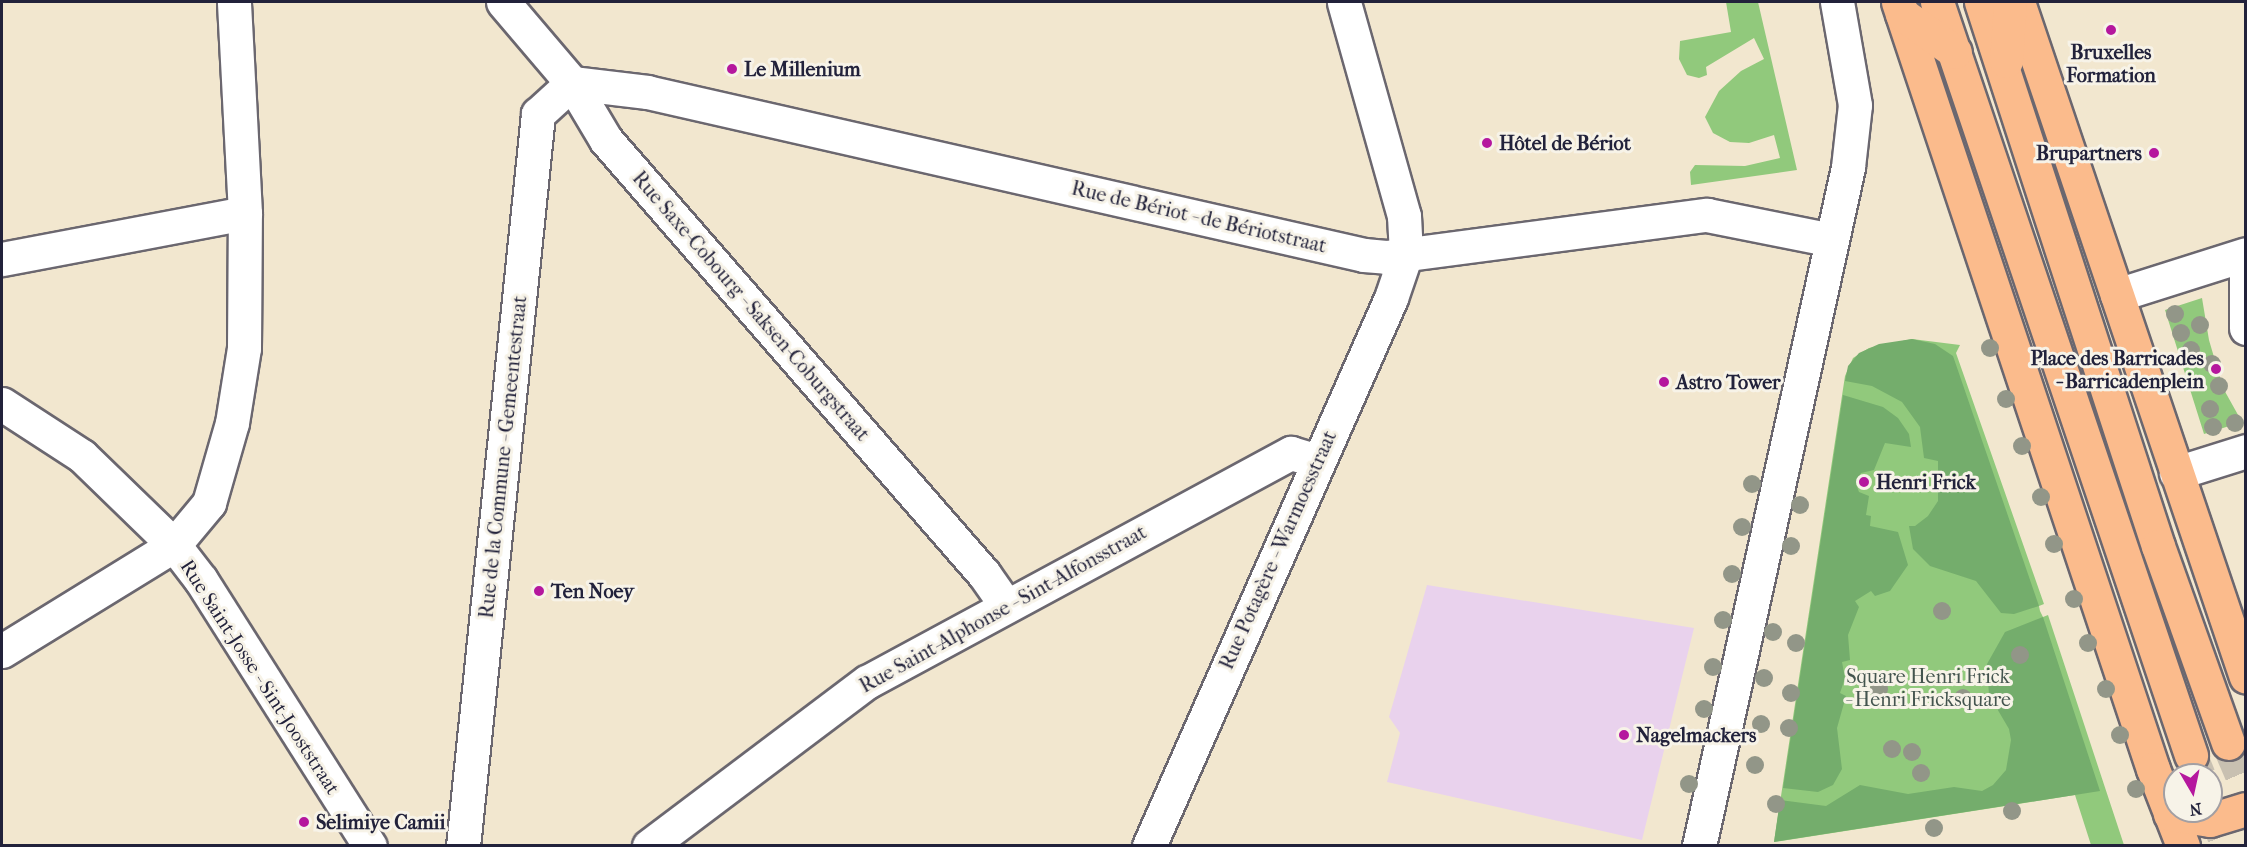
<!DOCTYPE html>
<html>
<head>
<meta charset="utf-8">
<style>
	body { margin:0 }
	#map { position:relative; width:2247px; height:847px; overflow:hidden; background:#f2e7cf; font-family:"IM FELL French Canon",serif }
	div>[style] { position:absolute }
	.built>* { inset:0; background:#e9d2ed }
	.green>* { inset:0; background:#91c97c }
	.forest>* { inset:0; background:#74ad6c }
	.trunk-tunnel>* { height:33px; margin-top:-16.5px; transform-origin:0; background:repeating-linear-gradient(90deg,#c8c0b1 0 33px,transparent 0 49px) }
	.roads { filter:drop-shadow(2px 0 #6b676f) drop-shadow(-2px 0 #6b676f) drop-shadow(0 2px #6b676f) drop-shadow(0 -2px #6b676f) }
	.minor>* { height:33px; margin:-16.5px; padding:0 16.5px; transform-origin:16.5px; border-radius:16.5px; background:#fff }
	.primary>* { height:33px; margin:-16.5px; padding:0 16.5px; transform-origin:16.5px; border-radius:16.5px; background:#fbbb8c }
	.trunk>* { height:33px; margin:-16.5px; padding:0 16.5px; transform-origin:16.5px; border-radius:16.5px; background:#fbbb8c }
	.trees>* { width:18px; height:18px; margin:-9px; border-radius:50%; background:#929688 }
	.dots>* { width:16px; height:16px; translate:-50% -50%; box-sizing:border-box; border:3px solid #f7f3e8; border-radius:50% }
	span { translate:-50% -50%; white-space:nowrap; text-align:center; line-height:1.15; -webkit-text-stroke:6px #f7f3e8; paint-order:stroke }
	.poi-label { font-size:20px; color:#22223b; font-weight:700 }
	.left { translate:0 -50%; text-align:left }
	.right { translate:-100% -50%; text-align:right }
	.street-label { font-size:20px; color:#22223b }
	.park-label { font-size:20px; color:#43544e }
	.frame { position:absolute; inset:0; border:3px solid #22223b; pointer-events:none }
	.north { position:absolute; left:2163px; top:763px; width:60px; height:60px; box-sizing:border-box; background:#f7f3e8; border:2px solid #a29fa3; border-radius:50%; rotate:171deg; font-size:16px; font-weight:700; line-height:24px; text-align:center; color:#22223b }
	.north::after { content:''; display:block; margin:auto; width:21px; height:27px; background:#b5179e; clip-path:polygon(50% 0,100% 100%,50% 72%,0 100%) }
</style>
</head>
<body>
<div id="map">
	<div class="built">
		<div style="clip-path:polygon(1427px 585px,1694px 628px,1642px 840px,1387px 782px,1400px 733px,1389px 717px)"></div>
	</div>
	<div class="green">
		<div style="clip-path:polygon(1726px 2px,1758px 2px,1797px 170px,1691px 185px,1690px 172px,1695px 165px,1745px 166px,1780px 158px,1774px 135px,1749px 143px,1730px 142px,1713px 133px,1705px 117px,1719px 91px,1741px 71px,1764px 59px,1754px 38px,1706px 67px,1707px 75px,1699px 78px,1687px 75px,1679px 59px,1680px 41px,1731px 32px)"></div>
		<div style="clip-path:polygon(2202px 298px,2209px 340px,2223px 388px,2242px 422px,2204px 434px,2165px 310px)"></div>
		<div style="clip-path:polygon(1912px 339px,1960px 345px,1956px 353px,2044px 604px,2039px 606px,2040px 611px,2043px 617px,2048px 615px,2124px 845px,2091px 845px,2075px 795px,1774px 842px,1845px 376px,1853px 358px,1869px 348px)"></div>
	</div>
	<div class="forest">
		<div style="clip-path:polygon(1912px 339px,1935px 344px,1953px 356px,2039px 606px,2014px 614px,2001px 613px,1976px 581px,1930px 566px,1913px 549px,1909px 526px,1915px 526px,1928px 516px,1938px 501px,1938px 461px,1924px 458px,1920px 427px,1902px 402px,1872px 386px,1845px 381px,1848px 366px,1859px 353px,1879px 344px)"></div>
		<div style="clip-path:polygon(1843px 395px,1883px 407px,1898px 418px,1909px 434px,1911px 447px,1885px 443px,1874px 470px,1861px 473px,1856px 484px,1859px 492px,1869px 496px,1866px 515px,1871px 516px,1870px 526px,1898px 532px,1908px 565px,1890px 591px,1875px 596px,1871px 591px,1855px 601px,1859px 607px,1848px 635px,1850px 660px,1842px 662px,1845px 678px,1840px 693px,1846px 696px,1837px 728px,1842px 769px,1833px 785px,1818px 792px,1783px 788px)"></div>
		<div style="clip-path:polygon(2043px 617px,2100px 791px,1774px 842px,1780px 800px,1826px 806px,1860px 785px,1908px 794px,1954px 787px,1982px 791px,1993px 785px,2006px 770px,2011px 740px,2009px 729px,1989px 695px,1987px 664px,2005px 632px)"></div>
	</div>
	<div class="trunk-tunnel">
		<div style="left:2228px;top:743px;width:46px;rotate:66.8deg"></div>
		<div style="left:2191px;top:755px;width:22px;rotate:68deg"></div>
		<div style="left:2211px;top:805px;width:44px;rotate:67.5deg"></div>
	</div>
	<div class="roads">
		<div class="minor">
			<div style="left:503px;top:2px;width:106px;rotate:49.6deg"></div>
			<div style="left:572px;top:83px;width:66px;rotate:59.2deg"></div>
			<div style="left:606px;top:140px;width:576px;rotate:48.95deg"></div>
			<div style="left:984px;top:574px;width:38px;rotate:55deg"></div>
			<div style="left:572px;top:83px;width:76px;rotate:6.8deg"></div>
			<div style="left:647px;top:92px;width:735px;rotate:12.81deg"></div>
			<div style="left:1364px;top:255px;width:22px;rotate:5deg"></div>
			<div style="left:1386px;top:257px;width:324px;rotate:-7.5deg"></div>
			<div style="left:1707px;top:215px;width:127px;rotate:11.3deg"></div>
			<div style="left:2px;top:259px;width:247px;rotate:-10.7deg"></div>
			<div style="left:2246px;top:273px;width:55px;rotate:90deg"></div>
			<div style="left:2117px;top:295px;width:135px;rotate:-17.6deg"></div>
			<div style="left:2px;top:404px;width:95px;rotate:33deg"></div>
			<div style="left:82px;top:456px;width:128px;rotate:44.1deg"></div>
			<div style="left:174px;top:545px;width:44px;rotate:52.4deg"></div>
			<div style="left:201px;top:580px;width:315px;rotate:57.6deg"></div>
			<div style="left:2176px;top:473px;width:73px;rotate:-17.4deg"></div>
			<div style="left:2px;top:651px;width:202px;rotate:-31.6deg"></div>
			<div style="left:174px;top:545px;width:55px;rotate:-50.2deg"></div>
			<div style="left:209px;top:503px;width:83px;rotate:-74deg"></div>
			<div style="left:232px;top:423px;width:76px;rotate:-80.9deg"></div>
			<div style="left:244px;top:348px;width:135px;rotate:-89.6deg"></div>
			<div style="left:245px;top:213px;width:211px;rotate:-93deg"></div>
			<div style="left:463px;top:846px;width:736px;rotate:-84.15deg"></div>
			<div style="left:538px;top:114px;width:46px;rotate:-42.4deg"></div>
			<div style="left:649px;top:846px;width:273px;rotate:-37deg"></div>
			<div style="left:867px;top:682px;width:482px;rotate:-28.4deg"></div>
			<div style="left:1291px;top:453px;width:27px;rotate:17deg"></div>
			<div style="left:1149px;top:846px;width:599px;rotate:-66.17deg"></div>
			<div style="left:1391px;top:298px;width:46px;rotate:-71.2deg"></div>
			<div style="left:1406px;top:254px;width:38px;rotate:-93deg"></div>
			<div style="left:1404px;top:216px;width:222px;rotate:-105.7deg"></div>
			<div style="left:1699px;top:846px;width:695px;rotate:-77.62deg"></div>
			<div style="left:1848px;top:167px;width:62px;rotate:-83.6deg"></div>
			<div style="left:1855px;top:105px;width:105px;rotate:-99.9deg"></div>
		</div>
		<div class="primary">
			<div style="left:1898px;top:2px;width:808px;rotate:71.61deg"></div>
			<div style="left:2153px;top:769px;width:83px;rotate:68.7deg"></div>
			<div style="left:2018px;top:2px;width:712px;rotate:71.34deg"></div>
			<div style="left:2170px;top:814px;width:40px;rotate:8.5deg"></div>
			<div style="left:2210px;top:820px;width:38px;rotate:-17deg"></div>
		</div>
		<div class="trunk">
			<div style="left:1937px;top:2px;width:795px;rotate:71.36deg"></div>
			<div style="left:1981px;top:2px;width:572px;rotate:71.98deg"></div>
			<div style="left:2158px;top:546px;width:209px;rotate:70.4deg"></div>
			<div style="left:1902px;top:14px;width:65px;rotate:35.6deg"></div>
			<div style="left:2006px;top:61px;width:59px;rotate:-86.1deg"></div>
		</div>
	</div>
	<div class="trees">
		<div style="left:2175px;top:314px"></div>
		<div style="left:2200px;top:325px"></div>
		<div style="left:2181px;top:333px"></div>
		<div style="left:1990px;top:348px"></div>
		<div style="left:2191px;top:350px"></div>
		<div style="left:2212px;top:364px"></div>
		<div style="left:2219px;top:386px"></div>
		<div style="left:2006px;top:399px"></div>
		<div style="left:2210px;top:409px"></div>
		<div style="left:2235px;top:423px"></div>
		<div style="left:2213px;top:427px"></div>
		<div style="left:2022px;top:446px"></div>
		<div style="left:1752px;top:484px"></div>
		<div style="left:2041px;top:497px"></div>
		<div style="left:1800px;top:505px"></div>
		<div style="left:1742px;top:527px"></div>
		<div style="left:2054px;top:544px"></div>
		<div style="left:1791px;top:546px"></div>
		<div style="left:1732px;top:574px"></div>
		<div style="left:2074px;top:599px"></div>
		<div style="left:1942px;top:611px"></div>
		<div style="left:1723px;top:620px"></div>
		<div style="left:1773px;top:632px"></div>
		<div style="left:1796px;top:643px"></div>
		<div style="left:2088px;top:643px"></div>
		<div style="left:2020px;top:655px"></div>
		<div style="left:1713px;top:667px"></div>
		<div style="left:1764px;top:678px"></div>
		<div style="left:1879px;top:689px"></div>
		<div style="left:2106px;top:689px"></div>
		<div style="left:1791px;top:693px"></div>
		<div style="left:1963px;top:698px"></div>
		<div style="left:1704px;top:709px"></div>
		<div style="left:1761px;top:724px"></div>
		<div style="left:1789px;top:728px"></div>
		<div style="left:2120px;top:735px"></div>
		<div style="left:1892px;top:749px"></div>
		<div style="left:1912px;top:752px"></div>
		<div style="left:1755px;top:765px"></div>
		<div style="left:1921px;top:773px"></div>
		<div style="left:1689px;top:784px"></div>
		<div style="left:2136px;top:789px"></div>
		<div style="left:1776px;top:804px"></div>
		<div style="left:2012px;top:811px"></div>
		<div style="left:1934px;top:828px"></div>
	</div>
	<div class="dots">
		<div style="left:2111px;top:30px;background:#b5179e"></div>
		<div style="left:732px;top:69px;background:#b5179e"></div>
		<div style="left:1487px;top:143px;background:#b5179e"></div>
		<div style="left:2154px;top:153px;background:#b5179e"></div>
		<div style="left:2216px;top:369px;background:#b5179e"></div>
		<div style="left:1664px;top:382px;background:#b5179e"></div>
		<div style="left:1864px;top:482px;background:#b5179e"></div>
		<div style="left:539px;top:591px;background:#b5179e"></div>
		<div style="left:1624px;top:735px;background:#b5179e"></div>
		<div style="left:304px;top:822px;background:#b5179e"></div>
	</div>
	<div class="poi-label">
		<span style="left:2111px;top:64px">Bruxelles<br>Formation</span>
		<span class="left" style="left:744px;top:69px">Le Millenium</span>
		<span class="left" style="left:1499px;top:143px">Hôtel de Bériot</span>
		<span class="right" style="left:2142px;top:153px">Brupartners</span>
		<span class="right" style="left:2204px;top:370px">Place des Barricades<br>- Barricadenplein</span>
		<span class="left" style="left:1676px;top:382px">Astro Tower</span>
		<span class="left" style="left:1876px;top:482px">Henri Frick</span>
		<span class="left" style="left:551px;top:591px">Ten Noey</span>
		<span class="left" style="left:1636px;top:735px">Nagelmackers</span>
		<span class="left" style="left:316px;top:822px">Selimiye Camii</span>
	</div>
	<div class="street-label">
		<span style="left:1199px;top:217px;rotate:13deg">Rue de Bériot - de Bériotstraat</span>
		<span style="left:751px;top:306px;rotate:49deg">Rue Saxe-Cobourg - Saksen-Coburgstraat</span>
		<span style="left:503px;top:457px;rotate:-84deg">Rue de la Commune - Gemeentestraat</span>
		<span style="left:1278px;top:550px;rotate:-66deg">Rue Potagère - Warmoesstraat</span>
		<span style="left:1003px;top:609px;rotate:-29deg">Rue Saint-Alphonse - Sint-Alfonsstraat</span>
		<span style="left:260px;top:677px;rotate:57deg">Rue Saint-Josse - Sint-Jooststraat</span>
	</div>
	<div class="park-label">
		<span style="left:1928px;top:688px">Square Henri Frick<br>- Henri Fricksquare</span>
	</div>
	<div class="frame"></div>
	<div class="north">N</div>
</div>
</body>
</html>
